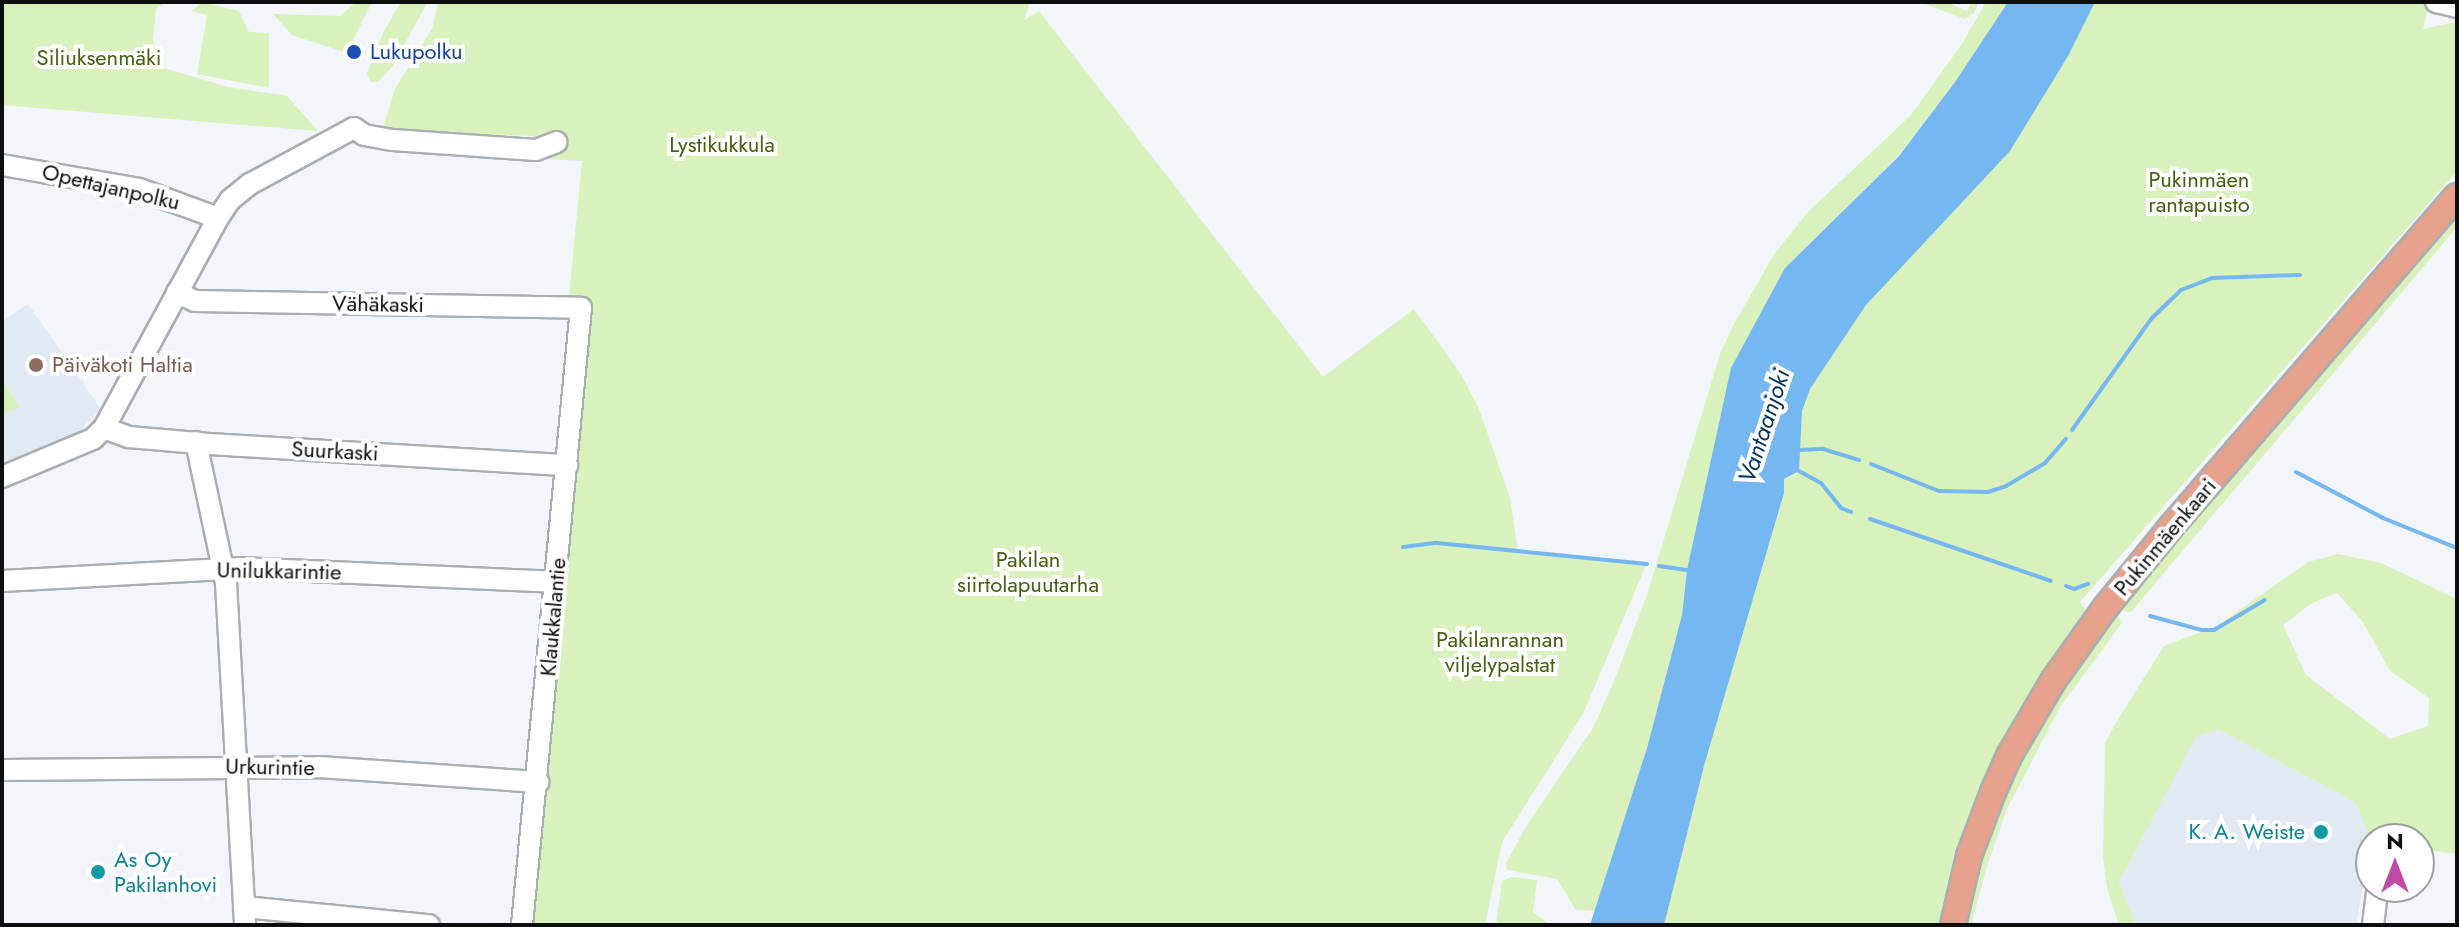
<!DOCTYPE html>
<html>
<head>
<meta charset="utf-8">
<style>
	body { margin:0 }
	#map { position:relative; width:2459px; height:927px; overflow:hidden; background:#f2f5f9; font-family:Jost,sans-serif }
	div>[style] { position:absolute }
	.built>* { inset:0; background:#e1eaf3 }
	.green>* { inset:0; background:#d9f1bc }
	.water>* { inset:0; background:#75b7f0 }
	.stream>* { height:4px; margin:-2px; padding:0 2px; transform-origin:2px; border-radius:2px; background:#75b7f0 }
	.roads { filter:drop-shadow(2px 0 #aaaeb1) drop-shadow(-2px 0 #aaaeb1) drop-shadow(0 2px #aaaeb1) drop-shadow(0 -2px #aaaeb1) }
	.minor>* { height:20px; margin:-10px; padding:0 10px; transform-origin:10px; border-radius:10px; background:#fff }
	.major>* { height:24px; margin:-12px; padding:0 12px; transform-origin:12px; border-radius:12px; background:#e6a18c }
	.dots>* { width:22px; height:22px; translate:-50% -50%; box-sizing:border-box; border:4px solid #fff; border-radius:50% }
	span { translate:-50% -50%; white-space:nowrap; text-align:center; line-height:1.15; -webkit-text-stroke:8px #fff; paint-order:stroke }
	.transit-label { font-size:22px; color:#164399 }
	.left { translate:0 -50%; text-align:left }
	.park-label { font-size:22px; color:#446010 }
	.street-label { font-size:22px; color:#0d0e0f }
	.education-label { font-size:22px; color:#785e54 }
	.culture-label { font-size:22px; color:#0d838f }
	.right { translate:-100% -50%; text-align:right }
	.water-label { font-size:24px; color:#003357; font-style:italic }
	.frame { position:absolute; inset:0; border:4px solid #0d0e0f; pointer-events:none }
	.north { position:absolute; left:2355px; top:823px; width:80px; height:80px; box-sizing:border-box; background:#fff; border:2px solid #9e9f9f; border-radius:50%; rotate:0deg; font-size:22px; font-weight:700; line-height:32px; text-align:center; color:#0d0e0f }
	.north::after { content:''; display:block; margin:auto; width:28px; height:36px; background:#be4ca7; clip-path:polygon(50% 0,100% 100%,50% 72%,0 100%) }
</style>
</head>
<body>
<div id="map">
	<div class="built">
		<div style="clip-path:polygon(28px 304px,101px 409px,76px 434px,2px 465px,2px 321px)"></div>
		<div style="clip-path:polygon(2218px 729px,2355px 802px,2371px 840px,2356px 925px,2136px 925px,2119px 882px,2196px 736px)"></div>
	</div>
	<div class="green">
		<div style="clip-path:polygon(2px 2px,166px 2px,156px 9px,153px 41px,157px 66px,228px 87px,287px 96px,318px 131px,2px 105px)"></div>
		<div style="clip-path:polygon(202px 2px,239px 11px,249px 32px,269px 33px,269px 88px,197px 74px,207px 15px,192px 11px)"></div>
		<div style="clip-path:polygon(356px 2px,372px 2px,347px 53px,292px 35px,273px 14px,340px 16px)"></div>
		<div style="clip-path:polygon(401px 2px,427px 3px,392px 67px,378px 82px,370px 82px,367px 73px,383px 33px)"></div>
		<div style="clip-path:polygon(438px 2px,1030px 2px,1024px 20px,1039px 11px,1323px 377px,1414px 309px,1461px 374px,1479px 409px,1510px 498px,1518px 551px,1646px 565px,1583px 714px,1502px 842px,1485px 925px,533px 925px,572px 517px,587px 303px,569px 297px,582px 161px,538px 158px,533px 136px,382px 131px,395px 89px,433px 27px)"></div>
		<div style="clip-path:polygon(1920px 2px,1946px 2px,1967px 11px,1972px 2px,1979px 2px,1974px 13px,1965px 19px)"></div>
		<div style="clip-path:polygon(1986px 2px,2008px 2px,1955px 82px,1898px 156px,1785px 268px,1687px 570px,1682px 615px,1647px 748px,1595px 911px,1576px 910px,1557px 879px,1507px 870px,1506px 863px,1527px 825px,1593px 728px,1615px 679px,1647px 595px,1720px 354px,1734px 324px,1775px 253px,1809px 211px,1911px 115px,1962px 44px)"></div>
		<div style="clip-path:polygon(2095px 2px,2425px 2px,2428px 10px,2423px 29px,2457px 22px,2457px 171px,2080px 602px,2089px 614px,2043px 674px,1993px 768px,1942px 925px,1664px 925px,1704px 766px,1784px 494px,1784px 478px,1796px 474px,1802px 411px,1810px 389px,1866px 305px,1935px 229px)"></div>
		<div style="clip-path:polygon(2457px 207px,2457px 227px,2136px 606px,2131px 612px,2124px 611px,2121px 607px,2160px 552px)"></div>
		<div style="clip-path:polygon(2px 379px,20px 408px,2px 414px)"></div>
		<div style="clip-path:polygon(evenodd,2338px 554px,2381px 563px,2457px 599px,2457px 854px,2419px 849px,2419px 839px,2371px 840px,2355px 802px,2218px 729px,2196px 737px,2119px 882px,2136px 925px,2119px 925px,2107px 888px,2103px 857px,2105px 743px,2117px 721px,2164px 646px,2217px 626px,2308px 562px,2338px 554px,2337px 593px,2363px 622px,2390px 671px,2429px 698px,2428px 726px,2390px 739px,2306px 675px,2283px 625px,2312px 603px,2337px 593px)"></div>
		<div style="clip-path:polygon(2119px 617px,2121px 624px,2060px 707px,2007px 809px,1988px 863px,1971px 925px,1962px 925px,1998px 801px,2051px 702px,2110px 618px)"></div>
		<div style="clip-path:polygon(1511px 877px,1537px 880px,1533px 912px,1550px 925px,1496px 925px,1502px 881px)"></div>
	</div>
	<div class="water">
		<div style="clip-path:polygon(2008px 2px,2095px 2px,2068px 56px,2010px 151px,1866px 305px,1810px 389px,1802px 411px,1799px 471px,1784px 479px,1784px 493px,1704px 766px,1664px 925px,1590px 925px,1647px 748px,1682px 615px,1687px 570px,1731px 368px,1785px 268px,1899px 156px,1955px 82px)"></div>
	</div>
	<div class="stream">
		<div style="left:2072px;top:430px;width:138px;rotate:-54.5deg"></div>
		<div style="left:2152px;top:318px;width:40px;rotate:-44deg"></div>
		<div style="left:2181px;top:290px;width:33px;rotate:-21deg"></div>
		<div style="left:2212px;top:278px;width:88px;rotate:-2deg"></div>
		<div style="left:1801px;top:450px;width:22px;rotate:-3deg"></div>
		<div style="left:1823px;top:449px;width:38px;rotate:17deg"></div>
		<div style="left:1871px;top:464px;width:73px;rotate:21.7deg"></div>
		<div style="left:1939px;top:491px;width:49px;rotate:1.2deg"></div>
		<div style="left:1988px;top:492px;width:19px;rotate:-18deg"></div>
		<div style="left:2006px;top:486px;width:45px;rotate:-30.5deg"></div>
		<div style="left:2045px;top:463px;width:32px;rotate:-49deg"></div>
		<div style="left:1799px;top:471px;width:25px;rotate:29deg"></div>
		<div style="left:1821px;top:483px;width:32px;rotate:51deg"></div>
		<div style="left:1841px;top:508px;width:11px;rotate:22deg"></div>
		<div style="left:2296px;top:472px;width:98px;rotate:27.9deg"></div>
		<div style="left:2383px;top:518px;width:80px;rotate:22.1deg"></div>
		<div style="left:1870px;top:519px;width:191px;rotate:18.9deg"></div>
		<div style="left:1403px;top:547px;width:34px;rotate:-7deg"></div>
		<div style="left:1437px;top:543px;width:211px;rotate:5.7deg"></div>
		<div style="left:1659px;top:566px;width:28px;rotate:8deg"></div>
		<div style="left:2066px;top:586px;width:9px;rotate:21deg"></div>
		<div style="left:2074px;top:589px;width:15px;rotate:-20deg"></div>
		<div style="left:2150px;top:616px;width:54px;rotate:15.1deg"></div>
		<div style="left:2202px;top:630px;width:12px"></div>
		<div style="left:2214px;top:630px;width:59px;rotate:-30.5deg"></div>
	</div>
	<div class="roads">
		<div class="minor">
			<div style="left:2436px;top:2px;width:22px;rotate:13deg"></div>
			<div style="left:2px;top:165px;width:139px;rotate:9.9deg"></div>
			<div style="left:139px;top:189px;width:84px;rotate:20.2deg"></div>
			<div style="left:177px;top:292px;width:20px;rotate:27deg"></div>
			<div style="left:195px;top:301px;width:386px;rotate:1deg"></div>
			<div style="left:581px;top:308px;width:620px;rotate:95.46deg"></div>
			<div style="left:104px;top:428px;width:27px;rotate:20deg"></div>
			<div style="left:129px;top:437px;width:80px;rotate:5deg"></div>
			<div style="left:209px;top:444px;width:359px;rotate:3.4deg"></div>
			<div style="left:196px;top:442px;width:144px;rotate:78deg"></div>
			<div style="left:226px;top:583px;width:343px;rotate:86.8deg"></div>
			<div style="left:2px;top:477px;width:99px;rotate:-22.7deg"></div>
			<div style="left:93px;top:439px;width:16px;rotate:-45deg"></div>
			<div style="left:104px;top:428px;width:239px;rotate:-61.5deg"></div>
			<div style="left:218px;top:218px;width:22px;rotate:-56deg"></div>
			<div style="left:230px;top:200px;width:26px;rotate:-39deg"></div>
			<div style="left:250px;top:184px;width:118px;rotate:-28.3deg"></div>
			<div style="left:354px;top:128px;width:12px;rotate:35deg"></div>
			<div style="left:364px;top:135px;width:29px;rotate:10deg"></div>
			<div style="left:393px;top:140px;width:143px;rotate:4deg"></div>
			<div style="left:536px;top:150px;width:22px;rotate:-21deg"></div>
			<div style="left:2px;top:581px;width:237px;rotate:-3.1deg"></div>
			<div style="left:239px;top:568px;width:316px;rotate:2.5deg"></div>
			<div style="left:2px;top:770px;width:317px;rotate:-0.5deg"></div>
			<div style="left:319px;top:767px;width:220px;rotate:3.9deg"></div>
			<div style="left:244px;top:907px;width:186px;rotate:5.6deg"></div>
			<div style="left:2373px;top:925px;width:38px;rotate:-83deg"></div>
		</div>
		<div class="major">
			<div style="left:1953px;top:925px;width:71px;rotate:-76.9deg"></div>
			<div style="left:1969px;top:856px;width:68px;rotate:-69.4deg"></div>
			<div style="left:1993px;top:792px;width:39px;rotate:-66deg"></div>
			<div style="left:2009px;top:756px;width:87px;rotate:-59.6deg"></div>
			<div style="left:2053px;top:681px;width:90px;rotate:-54.5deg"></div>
			<div style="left:2105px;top:608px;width:104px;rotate:-50.8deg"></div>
			<div style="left:2171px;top:527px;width:437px;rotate:-49.2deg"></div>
		</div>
	</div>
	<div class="dots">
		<div style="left:354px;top:52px;background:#1a4fb4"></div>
		<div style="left:36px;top:365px;background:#8d6e63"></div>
		<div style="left:2321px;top:832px;background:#0f9aa8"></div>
		<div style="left:98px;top:872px;background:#0f9aa8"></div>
	</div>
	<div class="transit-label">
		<span class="left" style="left:370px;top:52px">Lukupolku</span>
	</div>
	<div class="park-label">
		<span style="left:99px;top:58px">Siliuksenmäki</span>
		<span style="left:722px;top:145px">Lystikukkula</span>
		<span style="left:2199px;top:192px">Pukinmäen<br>rantapuisto</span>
		<span style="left:1028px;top:572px">Pakilan<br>siirtolapuutarha</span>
		<span style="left:1500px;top:652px">Pakilanrannan<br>viljelypalstat</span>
	</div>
	<div class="street-label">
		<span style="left:111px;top:187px;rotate:13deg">Opettajanpolku</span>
		<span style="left:378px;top:304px;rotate:1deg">Vähäkaski</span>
		<span style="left:335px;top:451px;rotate:3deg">Suurkaski</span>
		<span style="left:2165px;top:537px;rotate:-50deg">Pukinmäenkaari</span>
		<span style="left:279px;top:571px;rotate:1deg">Unilukkarintie</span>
		<span style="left:553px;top:617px;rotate:-85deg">Klaukkalantie</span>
		<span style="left:270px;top:767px;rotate:1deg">Urkurintie</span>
	</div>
	<div class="education-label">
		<span class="left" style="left:52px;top:365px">Päiväkoti Haltia</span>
	</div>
	<div class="culture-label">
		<span class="right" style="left:2305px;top:832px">K. A. Weiste</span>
		<span class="left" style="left:114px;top:872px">As Oy<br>Pakilanhovi</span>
	</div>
	<div class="water-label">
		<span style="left:1764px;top:426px;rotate:-72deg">Vantaanjoki</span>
	</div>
	<div class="frame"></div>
	<div class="north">N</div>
</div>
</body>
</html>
